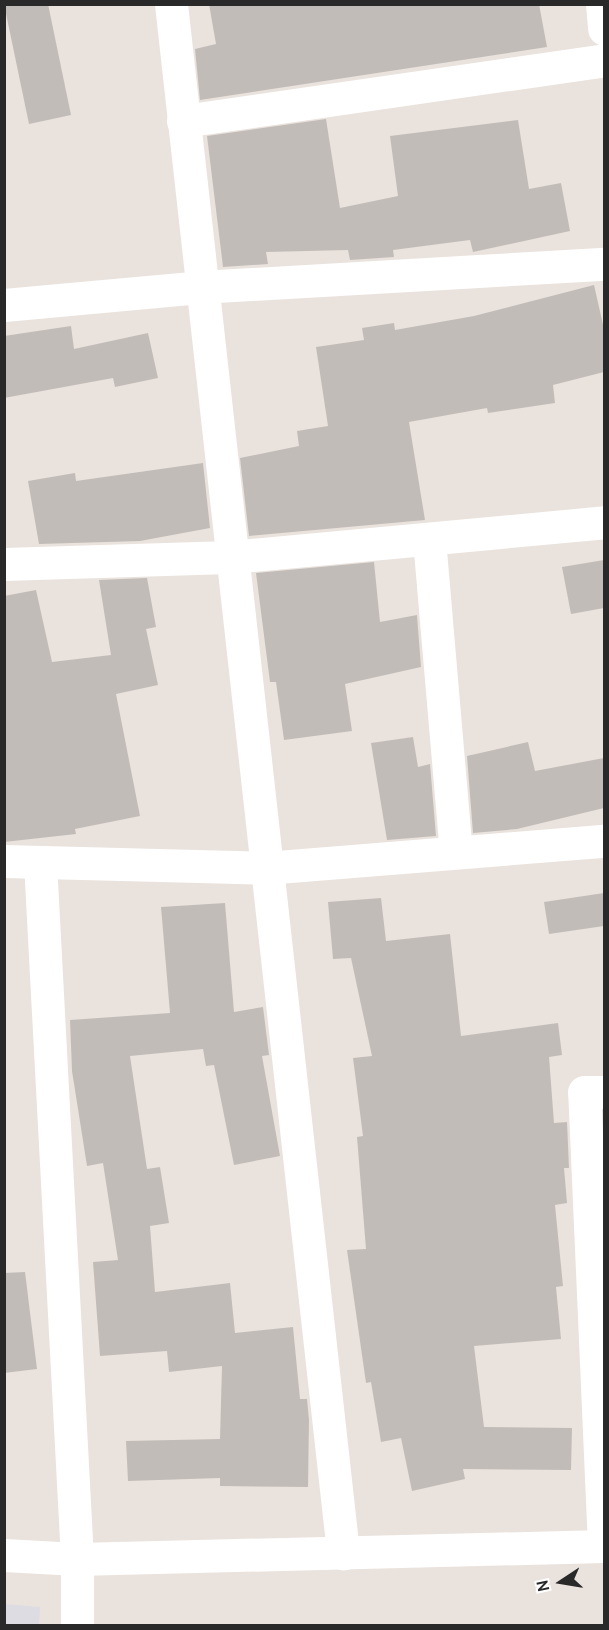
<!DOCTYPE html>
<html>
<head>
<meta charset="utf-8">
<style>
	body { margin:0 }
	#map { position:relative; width:609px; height:1630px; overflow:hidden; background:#eae2dc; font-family:Cabin,sans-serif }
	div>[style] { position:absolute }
	.industrial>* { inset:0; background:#dddce3 }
	.building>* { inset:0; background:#c2bcb8 }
	.street>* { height:33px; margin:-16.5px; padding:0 16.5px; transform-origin:16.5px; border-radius:16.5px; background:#fff }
	.secondary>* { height:33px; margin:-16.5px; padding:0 16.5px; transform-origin:16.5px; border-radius:16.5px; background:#fff }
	span { translate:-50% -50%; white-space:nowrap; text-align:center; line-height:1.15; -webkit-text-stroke:6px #fff; paint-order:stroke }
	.frame { position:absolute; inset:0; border:6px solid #292929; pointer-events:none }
	.north { position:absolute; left:531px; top:1552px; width:60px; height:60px; -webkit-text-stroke:4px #fff; paint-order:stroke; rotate:258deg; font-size:16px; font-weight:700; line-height:24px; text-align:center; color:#292929 }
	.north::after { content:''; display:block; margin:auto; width:21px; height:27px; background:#292929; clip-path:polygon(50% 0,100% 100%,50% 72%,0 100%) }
</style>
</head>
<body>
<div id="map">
	<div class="industrial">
		<div style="clip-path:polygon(5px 1604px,40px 1607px,39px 1625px,5px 1625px)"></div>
	</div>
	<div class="building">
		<div style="clip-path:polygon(4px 4px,48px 4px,71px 115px,29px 124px)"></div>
		<div style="clip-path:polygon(209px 4px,539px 4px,547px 47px,200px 100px,195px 49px,216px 44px)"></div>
		<div style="clip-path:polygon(326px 119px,340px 208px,398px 196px,390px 136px,518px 120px,529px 189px,561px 183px,570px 231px,473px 252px,470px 240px,393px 250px,394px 257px,350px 260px,348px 250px,266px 252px,268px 264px,223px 267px,207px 136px)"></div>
		<div style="clip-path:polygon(594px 285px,604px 329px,604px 372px,553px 385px,555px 403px,488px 413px,487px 408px,409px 422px,425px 520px,249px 536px,240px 458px,299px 446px,297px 431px,328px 426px,316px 347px,364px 340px,362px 328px,394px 323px,395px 330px,474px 316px)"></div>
		<div style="clip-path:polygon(71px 326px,74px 349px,148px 333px,158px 378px,115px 387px,113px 378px,4px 398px,4px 336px)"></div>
		<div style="clip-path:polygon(203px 463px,210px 528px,140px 541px,39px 544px,28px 481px,75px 473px,76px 481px)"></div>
		<div style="clip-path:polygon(604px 560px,604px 608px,571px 614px,562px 567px)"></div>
		<div style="clip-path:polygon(374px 562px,380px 622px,417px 615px,421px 667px,345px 684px,352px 731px,284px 740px,276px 682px,270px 682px,256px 573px)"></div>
		<div style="clip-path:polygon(147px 578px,156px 627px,146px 629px,158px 685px,116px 694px,140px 816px,75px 829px,76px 834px,4px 842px,4px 596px,36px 590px,52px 662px,111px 655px,99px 580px)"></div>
		<div style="clip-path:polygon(413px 737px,418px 767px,430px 764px,436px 836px,387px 840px,371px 743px)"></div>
		<div style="clip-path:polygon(528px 742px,535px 771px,604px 758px,604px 808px,517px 829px,473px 833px,467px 756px)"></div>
		<div style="clip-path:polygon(604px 893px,604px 926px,549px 934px,544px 902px)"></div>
		<div style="clip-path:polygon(381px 898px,386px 941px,450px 934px,461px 1036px,558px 1023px,562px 1055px,549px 1057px,554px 1123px,567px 1122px,569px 1168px,564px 1168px,567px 1203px,555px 1205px,563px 1286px,556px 1287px,561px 1339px,474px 1346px,484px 1427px,572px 1428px,571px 1470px,463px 1469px,465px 1479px,412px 1491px,401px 1438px,381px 1442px,371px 1382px,366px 1383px,347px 1250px,366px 1249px,357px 1137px,363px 1136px,353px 1058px,372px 1056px,351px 958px,333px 959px,328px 902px)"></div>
		<div style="clip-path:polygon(225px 903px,234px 1012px,263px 1007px,269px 1055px,262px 1056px,280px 1156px,234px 1165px,214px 1065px,206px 1066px,203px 1049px,130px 1056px,147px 1169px,160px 1167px,169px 1223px,150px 1226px,155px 1292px,230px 1283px,235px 1333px,293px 1327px,300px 1399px,307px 1399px,309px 1420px,308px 1487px,220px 1486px,220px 1478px,128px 1481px,126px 1441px,220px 1439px,222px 1366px,169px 1372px,167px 1351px,100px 1356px,93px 1262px,118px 1260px,103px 1163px,87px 1166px,72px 1071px,70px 1020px,170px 1013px,161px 907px)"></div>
		<div style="clip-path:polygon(25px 1272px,37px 1369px,4px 1373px,4px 1273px)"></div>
	</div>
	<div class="street">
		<div style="left:171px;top:4px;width:1559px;rotate:83.66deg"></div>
		<div style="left:602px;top:4px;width:25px;rotate:85deg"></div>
		<div style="left:183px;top:121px;width:425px;rotate:-8.2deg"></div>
		<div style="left:4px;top:305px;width:197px;rotate:-5.2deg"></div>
		<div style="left:200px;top:287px;width:405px;rotate:-3.3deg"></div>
		<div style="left:429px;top:539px;width:314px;rotate:85.1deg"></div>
		<div style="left:4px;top:564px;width:226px;rotate:-1.8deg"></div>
		<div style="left:230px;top:557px;width:376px;rotate:-5.3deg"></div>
		<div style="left:4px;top:861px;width:261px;rotate:1.5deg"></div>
		<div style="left:265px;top:868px;width:340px;rotate:-4.6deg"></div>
		<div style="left:40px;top:862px;width:698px;rotate:86.96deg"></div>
		<div style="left:77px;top:1559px;width:67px;rotate:90deg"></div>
		<div style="left:604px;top:1546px;width:454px;rotate:-92.5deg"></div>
		<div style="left:584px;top:1092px;width:20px"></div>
	</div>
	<div class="secondary">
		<div style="left:4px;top:1555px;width:73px;rotate:3.1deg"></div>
		<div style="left:77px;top:1559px;width:527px;rotate:-1.41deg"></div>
	</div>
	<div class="frame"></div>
	<div class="north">N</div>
</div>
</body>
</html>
